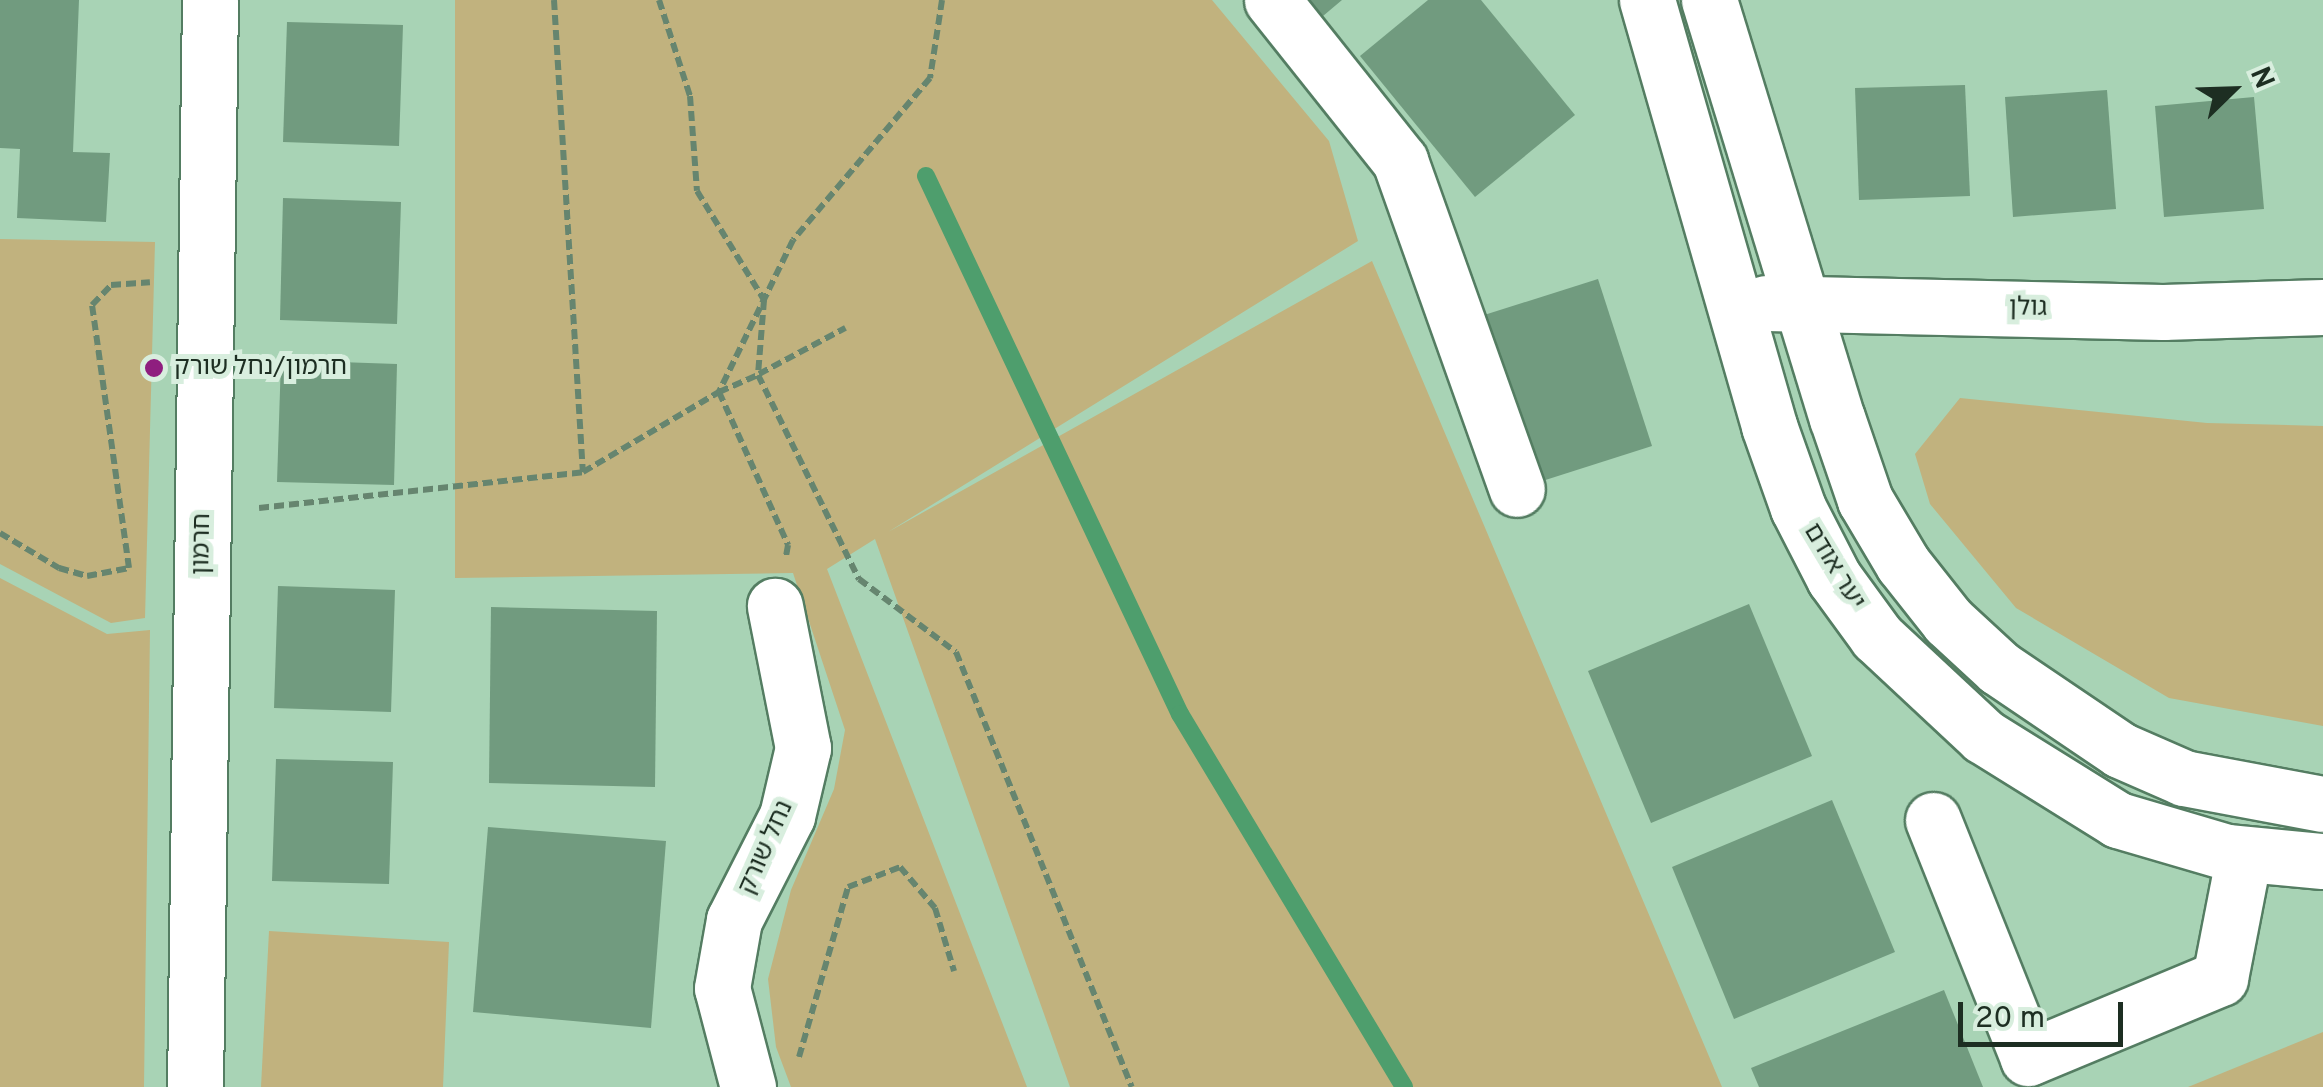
<!DOCTYPE html>
<html>
<head>
<meta charset="utf-8">
<style>
	body { margin:0 }
	#map { position:relative; width:2323px; height:1087px; overflow:hidden; background:#a8d3b5; font-family:Overpass,"Noto Sans Hebrew",sans-serif }
	div>[style] { position:absolute }
	.green>* { inset:0; background:#c1b27e }
	.stream>* { height:18px; margin:-9px; padding:0 9px; transform-origin:9px; border-radius:9px; background:#4e9e6d }
	.building>* { inset:0; background:#719b7f }
	.path>* { height:6px; margin-top:-3px; transform-origin:0; background:repeating-linear-gradient(90deg,#66856f 0 10px,transparent 0 15px) }
	.roads { filter:drop-shadow(2px 0 #547d62) drop-shadow(-2px 0 #547d62) drop-shadow(0 2px #547d62) drop-shadow(0 -2px #547d62) }
	.minor>* { height:55px; margin:-27.5px; padding:0 27.5px; transform-origin:27.5px; border-radius:27.5px; background:#fff }
	.dots>* { width:28px; height:28px; translate:-50% -50%; box-sizing:border-box; border:5px solid #d8eede; border-radius:50% }
	span { translate:-50% -50%; white-space:nowrap; text-align:center; line-height:1.15; -webkit-text-stroke:10px #d8eede; paint-order:stroke }
	.street-label { font-size:25px; color:#1d2e22 }
	.poi-label { font-size:25px; color:#1d2e22 }
	.left { translate:0 -50%; text-align:left }
	.north { position:absolute; left:2183px; top:40px; width:100px; height:100px; -webkit-text-stroke:8px #d8eede; paint-order:stroke; rotate:67deg; font-size:28px; font-weight:700; line-height:40px; text-align:center; color:#1d2e22 }
	.north::after { content:''; display:block; margin:auto; width:35px; height:45px; background:#1d2e22; clip-path:polygon(50% 0,100% 100%,50% 72%,0 100%) }
	.scale { position:absolute; left:1958px; top:1002px; width:165px; height:45px; box-sizing:border-box; border:5px solid #1d2e22; border-top:0; padding-left:12px; font-size:30px; line-height:35px; white-space:nowrap; color:#1d2e22; -webkit-text-stroke:8px #d8eede; paint-order:stroke }
</style>
</head>
<body>
<div id="map">
	<div class="green">
		<div style="clip-path:polygon(455px 0,1212px 0,1329px 141px,1358px 241px,888px 532px,1372px 261px,1722px 1087px,1070px 1087px,875px 539px,827px 569px,1027px 1087px,791px 1087px,776px 1047px,768px 979px,791px 890px,834px 789px,845px 730px,793px 573px,455px 578px)"></div>
		<div style="clip-path:polygon(0 239px,155px 242px,145px 618px,111px 623px,0 564px)"></div>
		<div style="clip-path:polygon(1960px 398px,2207px 423px,2323px 426px,2323px 726px,2169px 698px,2016px 608px,1930px 504px,1915px 454px)"></div>
		<div style="clip-path:polygon(0 578px,107px 634px,150px 630px,144px 1087px,0 1087px)"></div>
		<div style="clip-path:polygon(269px 931px,449px 942px,443px 1087px,261px 1087px)"></div>
		<div style="clip-path:polygon(2323px 1032px,2323px 1087px,2188px 1087px)"></div>
	</div>
	<div class="stream">
		<div style="left:926px;top:176px;width:595px;rotate:64.73deg"></div>
		<div style="left:1180px;top:714px;width:435px;rotate:59deg"></div>
	</div>
	<div class="building">
		<div style="clip-path:polygon(0 0,79px 0,73px 152px,110px 153px,106px 222px,17px 218px,20px 149px,0 148px)"></div>
		<div style="clip-path:polygon(1310px 0,1342px 0,1323px 16px)"></div>
		<div style="clip-path:polygon(1428px 0,1481px 0,1575px 115px,1475px 197px,1360px 56px)"></div>
		<div style="clip-path:polygon(287px 22px,403px 25px,399px 146px,283px 142px)"></div>
		<div style="clip-path:polygon(1965px 85px,1970px 196px,1859px 200px,1855px 88px)"></div>
		<div style="clip-path:polygon(2107px 90px,2116px 209px,2013px 217px,2005px 97px)"></div>
		<div style="clip-path:polygon(2254px 97px,2264px 209px,2164px 217px,2155px 106px)"></div>
		<div style="clip-path:polygon(283px 198px,401px 202px,397px 324px,280px 320px)"></div>
		<div style="clip-path:polygon(1598px 279px,1652px 446px,1536px 483px,1481px 316px)"></div>
		<div style="clip-path:polygon(281px 360px,397px 364px,394px 485px,277px 482px)"></div>
		<div style="clip-path:polygon(278px 586px,395px 590px,391px 712px,274px 708px)"></div>
		<div style="clip-path:polygon(1749px 604px,1812px 756px,1651px 823px,1588px 671px)"></div>
		<div style="clip-path:polygon(491px 607px,657px 611px,655px 787px,489px 783px)"></div>
		<div style="clip-path:polygon(276px 759px,393px 762px,389px 884px,272px 881px)"></div>
		<div style="clip-path:polygon(1832px 800px,1895px 952px,1734px 1019px,1672px 867px)"></div>
		<div style="clip-path:polygon(488px 827px,666px 841px,651px 1028px,473px 1012px)"></div>
		<div style="clip-path:polygon(1944px 990px,1983px 1087px,1759px 1087px,1751px 1068px)"></div>
	</div>
	<div class="path">
		<div style="left:554px;top:0;width:473px;rotate:86.5deg"></div>
		<div style="left:659px;top:0;width:101px;rotate:72.1deg"></div>
		<div style="left:690px;top:96px;width:95px;rotate:85.8deg"></div>
		<div style="left:697px;top:191px;width:128px;rotate:58.4deg"></div>
		<div style="left:764px;top:300px;width:74px;rotate:94.6deg"></div>
		<div style="left:942px;top:0;width:79px;rotate:98.7deg"></div>
		<div style="left:930px;top:78px;width:212px;rotate:130.2deg"></div>
		<div style="left:793px;top:240px;width:169px;rotate:116deg"></div>
		<div style="left:719px;top:392px;width:43px;rotate:-23.6deg"></div>
		<div style="left:758px;top:375px;width:228px;rotate:63.7deg"></div>
		<div style="left:859px;top:579px;width:121px;rotate:37deg"></div>
		<div style="left:956px;top:652px;width:469px;rotate:68deg"></div>
		<div style="left:759px;top:374px;width:98px;rotate:-28.1deg"></div>
		<div style="left:259px;top:508px;width:326px;rotate:-6.3deg"></div>
		<div style="left:583px;top:472px;width:158px;rotate:-30.5deg"></div>
		<div style="left:719px;top:392px;width:168px;rotate:65.7deg"></div>
		<div style="left:788px;top:545px;width:11px;rotate:100deg"></div>
		<div style="left:0;top:533px;width:69px;rotate:30.7deg"></div>
		<div style="left:59px;top:568px;width:29px;rotate:16deg"></div>
		<div style="left:87px;top:576px;width:43px;rotate:-10.8deg"></div>
		<div style="left:129px;top:568px;width:266px;rotate:-98deg"></div>
		<div style="left:92px;top:305px;width:28px;rotate:-46deg"></div>
		<div style="left:111px;top:285px;width:39px;rotate:-4deg"></div>
		<div style="left:799px;top:1057px;width:177px;rotate:-73.9deg"></div>
		<div style="left:848px;top:887px;width:56px;rotate:-21deg"></div>
		<div style="left:900px;top:867px;width:54px;rotate:49.5deg"></div>
		<div style="left:935px;top:908px;width:66px;rotate:73.2deg"></div>
	</div>
	<div class="roads">
		<div class="minor">
			<div style="left:1272px;top:0;width:206px;rotate:51.5deg"></div>
			<div style="left:1400px;top:161px;width:348px;rotate:70.4deg"></div>
			<div style="left:1647px;top:0;width:443px;rotate:74deg"></div>
			<div style="left:1769px;top:426px;width:87px;rotate:70.5deg"></div>
			<div style="left:1798px;top:508px;width:79px;rotate:62.8deg"></div>
			<div style="left:1834px;top:578px;width:73px;rotate:53.9deg"></div>
			<div style="left:1877px;top:637px;width:145px;rotate:43deg"></div>
			<div style="left:1983px;top:736px;width:159px;rotate:31.9deg"></div>
			<div style="left:2118px;top:820px;width:114px;rotate:16.4deg"></div>
			<div style="left:2227px;top:852px;width:96px;rotate:5.4deg"></div>
			<div style="left:1709px;top:0;width:437px;rotate:73deg"></div>
			<div style="left:1837px;top:418px;width:87px;rotate:71.1deg"></div>
			<div style="left:1865px;top:500px;width:74px;rotate:59.3deg"></div>
			<div style="left:1903px;top:564px;width:73px;rotate:51.7deg"></div>
			<div style="left:1948px;top:621px;width:69px;rotate:42.7deg"></div>
			<div style="left:1999px;top:668px;width:146px;rotate:34.1deg"></div>
			<div style="left:2120px;top:750px;width:70px;rotate:23.6deg"></div>
			<div style="left:2184px;top:778px;width:141px;rotate:10.6deg"></div>
			<div style="left:1766px;top:303px;width:397px;rotate:1.3deg"></div>
			<div style="left:2163px;top:312px;width:160px;rotate:-1.8deg"></div>
			<div style="left:1933px;top:820px;width:256px;rotate:68.2deg"></div>
			<div style="left:2028px;top:1058px;width:208px;rotate:-22.6deg"></div>
			<div style="left:2220px;top:978px;width:125px;rotate:-79deg"></div>
			<div style="left:195px;top:1087px;width:1087px;rotate:-89.21deg"></div>
			<div style="left:748px;top:1087px;width:102px;rotate:-104.7deg"></div>
			<div style="left:722px;top:988px;width:69px;rotate:-80deg"></div>
			<div style="left:734px;top:920px;width:117px;rotate:-63deg"></div>
			<div style="left:787px;top:816px;width:70px;rotate:-76.8deg"></div>
			<div style="left:803px;top:748px;width:145px;rotate:-101.2deg"></div>
		</div>
	</div>
	<div class="dots">
		<div style="left:154px;top:368px;background:#8f1e7f"></div>
	</div>
	<div class="street-label">
		<span style="left:2028px;top:309px;rotate:1deg">גולן</span>
		<span style="left:203px;top:544px;rotate:-89deg">חרמון</span>
		<span style="left:1833px;top:567px;rotate:59deg">יער אודם</span>
		<span style="left:767px;top:848px;rotate:-66deg">נחל שורק</span>
	</div>
	<div class="poi-label">
		<span class="left" style="left:174px;top:368px">חרמון/נחל שורק</span>
	</div>
	<div class="north">N</div>
	<div class="scale">20 m</div>
</div>
</body>
</html>
